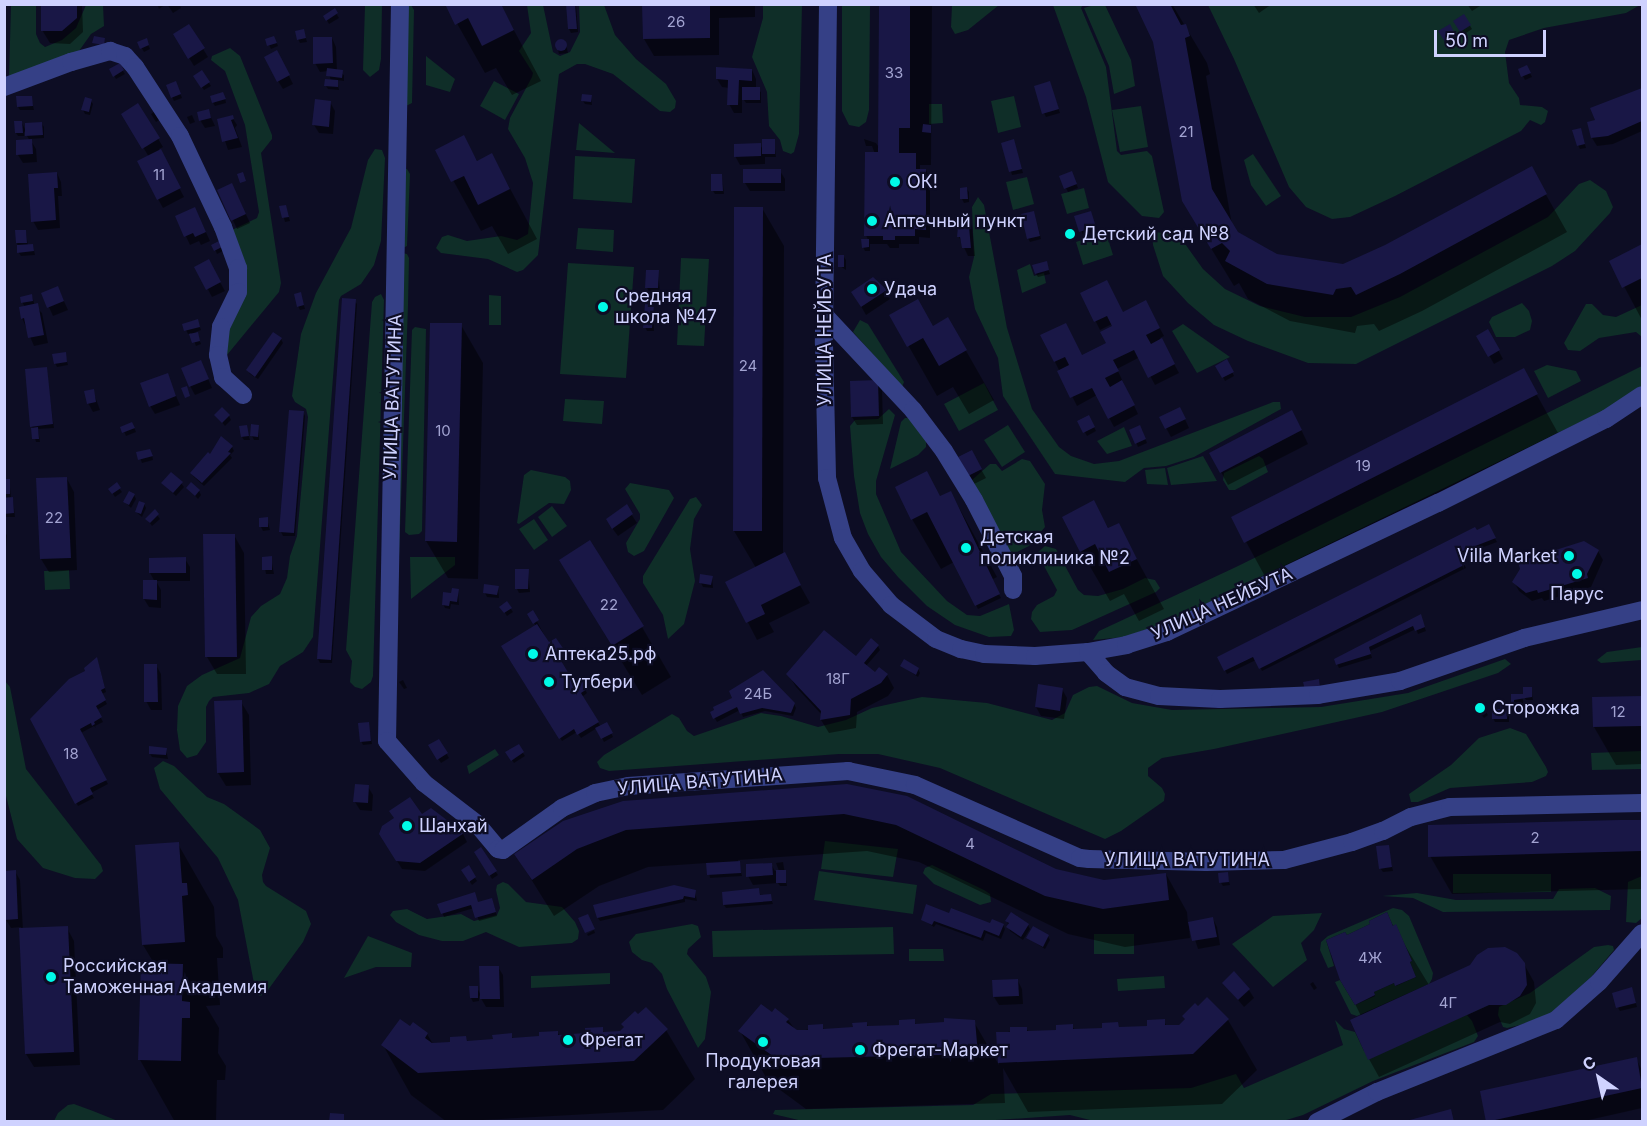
<!DOCTYPE html>
<html>
<head>
<meta charset="utf-8">
<style>
	body { margin:0 }
	#map { position:relative; width:1647px; height:1126px; overflow:hidden; background:#0d0d24; font-family:Inter,sans-serif }
	div>[style] { position:absolute }
	.green>* { inset:0; background:#0f2e28 }
	.shadow>* { inset:0; background:#0007 }
	.building>* { inset:0; background:#191746 }
	.round { border-radius:50% }
	.minor>* { height:18px; margin:-9px; padding:0 9px; transform-origin:9px; border-radius:9px; background:#354086 }
	.dots>* { width:16px; height:16px; translate:-50% -50%; box-sizing:border-box; border:3px solid #0d0d24; border-radius:50% }
	span { translate:-50% -50%; white-space:nowrap; text-align:center; line-height:1.15; -webkit-text-stroke:4.5px #0d0d24; paint-order:stroke }
	.number-label { font-size:15px; color:#a2a3d1 }
	.number-label span { -webkit-text-stroke-width:0 }
	.poi-label { font-size:18px; color:#cfd2ff }
	.left { translate:0 -50%; text-align:left }
	.right { translate:-100% -50%; text-align:right }
	.street-label { font-size:18px; color:#cfd2ff }
	.frame { position:absolute; inset:0; border:6px solid #cfd2ff; pointer-events:none }
	.north { position:absolute; left:1569px; top:1048px; width:60px; height:60px; -webkit-text-stroke:4px #0d0d24; paint-order:stroke; rotate:326deg; font-size:16px; font-weight:700; line-height:24px; text-align:center; color:#cfd2ff }
	.north::after { content:''; display:block; margin:auto; width:21px; height:27px; background:#cfd2ff; clip-path:polygon(50% 0,100% 100%,50% 72%,0 100%) }
	.scale { position:absolute; left:1434px; top:30px; width:112px; height:27px; box-sizing:border-box; border:3px solid #cfd2ff; border-top:0; padding-left:8px; font-size:18px; line-height:21px; white-space:nowrap; color:#cfd2ff; -webkit-text-stroke:4px #0d0d24; paint-order:stroke }
</style>
</head>
<body>
<div id="map">
	<div class="green">
		<div style="clip-path:polygon(11px 5px,36px 5px,36px 34px,40px 43px,45px 47px,62px 40px,76px 28px,86px 5px,103px 5px,104px 26px,91px 34px,79px 51px,9px 78px)"></div>
		<div style="clip-path:polygon(365px 5px,382px 5px,381px 59px,379px 70px,370px 77px,363px 70px)"></div>
		<div style="clip-path:polygon(403px 5px,411px 5px,414px 10px,412px 103px,406px 106px)"></div>
		<div style="clip-path:polygon(527px 5px,543px 5px,553px 52px,560px 56px,570px 52px,580px 32px,579px 5px,604px 5px,615px 35px,636px 59px,666px 84px,676px 101px,675px 108px,670px 112px,660px 111px,613px 74px,585px 64px,577px 64px,559px 74px,538px 255px,523px 270px,517px 272px,488px 259px,441px 253px,436px 248px,442px 237px,448px 235px,467px 241px,501px 236px,517px 240px,528px 234px,533px 183px,525px 158px,508px 129px,510px 118px,532px 77px,533px 73px,519px 51px,531px 33px)"></div>
		<div style="clip-path:polygon(763px 5px,802px 5px,799px 134px,794px 152px,791px 154px,783px 151px,780px 140px,769px 126px,767px 92px,752px 57px,763px 18px)"></div>
		<div style="clip-path:polygon(842px 5px,870px 5px,869px 110px,866px 122px,859px 127px,849px 125px,842px 111px)"></div>
		<div style="clip-path:polygon(952px 5px,952px 4px,999px 5px,968px 30px,955px 34px,951px 27px)"></div>
		<div style="clip-path:polygon(1053px 5px,1083px 5px,1081px 8px,1106px 67px,1117px 151px,1121px 155px,1147px 151px,1152px 156px,1164px 212px,1159px 218px,1142px 216px,1108px 182px,1086px 97px)"></div>
		<div style="clip-path:polygon(1094px 5px,1105px 5px,1131px 60px,1135px 86px,1114px 94px,1109px 66px,1084px 8px)"></div>
		<div style="clip-path:polygon(1208px 5px,1640px 5px,1626px 13px,1544px 28px,1509px 40px,1505px 52px,1509px 83px,1519px 98px,1520px 105px,1542px 107px,1548px 111px,1545px 122px,1541px 125px,1530px 120px,1521px 131px,1395px 196px,1350px 217px,1332px 219px,1306px 207px,1289px 187px,1234px 59px)"></div>
		<div style="clip-path:polygon(230px 48px,240px 56px,272px 135px,272px 139px,261px 153px,281px 283px,279px 292px,227px 355px,222px 343px,243px 292px,232px 230px,257px 218px,259px 212px,245px 125px,225px 71px,211px 60px,212px 56px)"></div>
		<div style="clip-path:polygon(426px 56px,455px 79px,450px 92px,426px 85px)"></div>
		<div style="clip-path:polygon(494px 81px,519px 94px,505px 120px,480px 106px)"></div>
		<div style="clip-path:polygon(1014px 96px,1021px 127px,998px 133px,991px 101px)"></div>
		<div style="clip-path:polygon(929px 104px,942px 104px,943px 123px,929px 124px)"></div>
		<div style="clip-path:polygon(1141px 106px,1148px 147px,1120px 152px,1112px 110px)"></div>
		<div style="clip-path:polygon(579px 123px,615px 153px,576px 150px)"></div>
		<div style="clip-path:polygon(375px 149px,382px 150px,385px 158px,381px 241px,374px 265px,361px 284px,341px 296px,339px 300px,313px 637px,303px 652px,280px 666px,269px 684px,249px 693px,213px 697px,209px 701px,206px 707px,206px 742px,197px 755px,187px 758px,180px 750px,177px 730px,178px 706px,187px 686px,202px 675px,240px 658px,251px 617px,261px 606px,280px 594px,287px 578px,290px 556px,297px 536px,308px 417px,306px 409px,295px 402px,292px 396px,301px 334px,316px 293px,351px 228px,368px 160px)"></div>
		<div style="clip-path:polygon(1253px 154px,1281px 196px,1266px 206px,1251px 185px,1244px 160px)"></div>
		<div style="clip-path:polygon(575px 156px,635px 159px,632px 203px,573px 199px)"></div>
		<div style="clip-path:polygon(403px 169px,407px 169px,410px 174px,407px 246px,403px 248px)"></div>
		<div style="clip-path:polygon(1027px 177px,1034px 204px,1013px 210px,1006px 182px)"></div>
		<div style="clip-path:polygon(1590px 180px,1606px 191px,1613px 207px,1610px 213px,1575px 251px,1552px 266px,1356px 364px,1308px 363px,1248px 341px,1214px 325px,1188px 303px,1163px 276px,1153px 245px,1152px 232px,1178px 234px,1203px 269px,1225px 289px,1260px 306px,1305px 317px,1351px 317px,1400px 297px,1548px 217px,1579px 184px)"></div>
		<div style="clip-path:polygon(1084px 188px,1089px 208px,1067px 214px,1061px 194px)"></div>
		<div style="clip-path:polygon(978px 197px,984px 205px,1007px 328px,1032px 409px,1059px 447px,1071px 456px,1094px 464px,1119px 461px,1273px 402px,1280px 402px,1281px 409px,1194px 457px,1166px 466px,1144px 468px,1125px 482px,1055px 474px,1003px 396px,998px 358px,975px 309px,969px 277px,974px 257px,972px 207px)"></div>
		<div style="clip-path:polygon(578px 228px,614px 230px,613px 252px,576px 249px)"></div>
		<div style="clip-path:polygon(1106px 232px,1113px 255px,1083px 265px,1076px 242px)"></div>
		<div style="clip-path:polygon(402px 253px,407px 254px,409px 258px,408px 306px,397px 613px)"></div>
		<div style="clip-path:polygon(681px 258px,709px 259px,704px 346px,677px 345px)"></div>
		<div style="clip-path:polygon(568px 263px,634px 267px,626px 378px,560px 374px)"></div>
		<div style="clip-path:polygon(1030px 264px,1034px 276px,1044px 273px,1046px 283px,1022px 293px,1017px 270px)"></div>
		<div style="clip-path:polygon(381px 294px,384px 300px,373px 676px,371px 682px,362px 689px,355px 687px,350px 682px,352px 661px,346px 650px,372px 302px,375px 297px)"></div>
		<div style="clip-path:polygon(489px 295px,501px 296px,501px 325px,489px 325px)"></div>
		<div style="clip-path:polygon(1522px 303px,1529px 311px,1532px 321px,1530px 330px,1515px 337px,1496px 337px,1489px 322px,1492px 317px)"></div>
		<div style="clip-path:polygon(1586px 304px,1592px 304px,1603px 315px,1616px 317px,1642px 305px,1642px 337px,1636px 332px,1599px 338px,1580px 351px,1568px 350px,1564px 343px)"></div>
		<div style="clip-path:polygon(860px 320px,868px 324px,904px 382px,902px 387px,853px 332px)"></div>
		<div style="clip-path:polygon(1183px 324px,1230px 357px,1197px 373px,1172px 331px)"></div>
		<div style="clip-path:polygon(415px 327px,426px 329px,422px 531px,419px 534px,409px 535px,405px 532px,412px 330px)"></div>
		<div style="clip-path:polygon(1547px 365px,1576px 371px,1581px 381px,1548px 398px,1534px 371px)"></div>
		<div style="clip-path:polygon(1642px 366px,1642px 386px,1603px 411px,1166px 623px,1124px 637px,1093px 640px,1099px 631px,1236px 567px)"></div>
		<div style="clip-path:polygon(984px 383px,998px 410px,959px 431px,944px 404px)"></div>
		<div style="clip-path:polygon(565px 399px,604px 401px,602px 424px,563px 421px)"></div>
		<div style="clip-path:polygon(889px 409px,895px 415px,876px 481px,876px 494px,901px 552px,947px 601px,967px 615px,980px 616px,1009px 604px,1014px 630px,1011px 636px,989px 637px,955px 625px,927px 606px,898px 577px,881px 557px,868px 534px,860px 513px,854px 476px,850px 426px,855px 420px,878px 419px)"></div>
		<div style="clip-path:polygon(905px 418px,909px 418px,926px 441px,926px 447px,918px 455px,890px 469px,901px 422px)"></div>
		<div style="clip-path:polygon(1008px 425px,1025px 452px,1002px 467px,984px 440px)"></div>
		<div style="clip-path:polygon(1124px 427px,1132px 446px,1107px 454px,1097px 441px)"></div>
		<div style="clip-path:polygon(1203px 456px,1217px 481px,1171px 485px,1167px 468px)"></div>
		<div style="clip-path:polygon(1259px 456px,1263px 459px,1268px 472px,1235px 490px,1229px 490px,1223px 480px,1224px 473px)"></div>
		<div style="clip-path:polygon(1022px 459px,1030px 461px,1045px 484px,1042px 510px,1045px 527px,1029px 546px,1013px 554px,1007px 552px,972px 480px,990px 464px,996px 464px,1002px 471px)"></div>
		<div style="clip-path:polygon(1165px 468px,1168px 485px,1147px 484px,1145px 470px)"></div>
		<div style="clip-path:polygon(531px 470px,565px 477px,570px 481px,571px 490px,564px 504px,549px 503px,519px 524px,517px 523px,524px 475px)"></div>
		<div style="clip-path:polygon(630px 483px,669px 490px,674px 498px,644px 551px,634px 556px,628px 552px,626px 543px,640px 519px,640px 514px,625px 489px)"></div>
		<div style="clip-path:polygon(696px 497px,702px 505px,694px 519px,690px 549px,695px 581px,684px 624px,668px 639px,663px 615px,643px 583px,643px 576px,690px 499px)"></div>
		<div style="clip-path:polygon(552px 506px,567px 526px,552px 537px,538px 517px)"></div>
		<div style="clip-path:polygon(534px 519px,548px 540px,534px 550px,519px 529px)"></div>
		<div style="clip-path:polygon(1045px 546px,1056px 549px,1078px 590px,1084px 595px,1098px 596px,1123px 589px,1145px 578px,1155px 580px,1160px 588px,1156px 592px,1072px 630px,1040px 632px,1031px 619px,1032px 612px,1037px 605px,1054px 596px,1057px 590px,1037px 553px)"></div>
		<div style="clip-path:polygon(410px 557px,455px 557px,455px 565px,411px 599px)"></div>
		<div style="clip-path:polygon(69px 570px,70px 589px,45px 590px,44px 571px)"></div>
		<div style="clip-path:polygon(1642px 647px,1642px 660px,1601px 663px,1597px 660px,1607px 652px)"></div>
		<div style="clip-path:polygon(1505px 659px,1511px 664px,1498px 673px,1382px 712px,1214px 749px,1162px 758px,1148px 768px,1148px 776px,1162px 788px,1165px 794px,1164px 801px,1121px 831px,1105px 839px,940px 768px,878px 754px,839px 754px,609px 771px,600px 768px,597px 762px,604px 755px,672px 714px,679px 718px,687px 731px,694px 736px,761px 713px,781px 716px,818px 727px,846px 720px,872px 708px,922px 697px,987px 703px,1052px 720px,1065px 713px,1073px 695px,1089px 687px,1097px 686px,1132px 703px,1172px 710px,1321px 707px,1408px 693px)"></div>
		<div style="clip-path:polygon(5px 681px,10px 687px,26px 769px,101px 865px,103px 871px,95px 879px,75px 878px,43px 868px,17px 839px,5px 792px)"></div>
		<div style="clip-path:polygon(1510px 728px,1526px 734px,1546px 767px,1548px 772px,1546px 776px,1532px 782px,1450px 788px,1418px 802px,1411px 802px,1409px 794px,1451px 765px,1479px 738px)"></div>
		<div style="clip-path:polygon(495px 749px,499px 755px,469px 774px,467px 766px)"></div>
		<div style="clip-path:polygon(1642px 751px,1642px 769px,1592px 770px,1591px 753px)"></div>
		<div style="clip-path:polygon(163px 761px,174px 766px,207px 797px,224px 804px,260px 830px,270px 848px,262px 875px,263px 882px,266px 886px,306px 911px,311px 924px,303px 942px,265px 994px,260px 996px,256px 994px,238px 900px,218px 858px,160px 789px,154px 768px)"></div>
		<div style="clip-path:polygon(825px 841px,898px 849px,893px 877px,821px 869px)"></div>
		<div style="clip-path:polygon(932px 865px,984px 890px,990px 894px,991px 902px,980px 905px,934px 884px,923px 873px,925px 868px)"></div>
		<div style="clip-path:polygon(819px 871px,917px 885px,913px 914px,814px 900px)"></div>
		<div style="clip-path:polygon(1453px 874px,1551px 874px,1551px 892px,1453px 893px)"></div>
		<div style="clip-path:polygon(1642px 876px,1642px 918px,1636px 923px,1626px 922px,1628px 882px)"></div>
		<div style="clip-path:polygon(503px 882px,508px 884px,526px 902px,562px 907px,575px 922px,579px 931px,578px 939px,572px 943px,519px 947px,486px 932px,463px 941px,442px 941px,419px 935px,396px 922px,390px 915px,393px 911px,407px 909px,427px 919px,461px 914px,474px 921px,497px 915px,500px 908px,496px 890px,497px 885px)"></div>
		<div style="clip-path:polygon(1595px 888px,1611px 896px,1610px 910px,1443px 912px,1413px 898px,1382px 896px,1417px 893px,1456px 900px,1553px 899px,1559px 889px)"></div>
		<div style="clip-path:polygon(1393px 908px,1402px 910px,1409px 916px,1433px 973px,1432px 979px,1429px 984px,1357px 1016px,1351px 1014px,1335px 982px,1340px 980px,1355px 1005px,1375px 996px,1374px 992px,1394px 983px,1396px 986px,1416px 977px,1410px 962px,1412px 961px,1396px 925px,1393px 926px,1387px 912px,1369px 921px,1370px 924px,1347px 935px,1345px 932px,1326px 940px,1334px 966px,1328px 968px,1320px 950px,1321px 942px,1328px 936px)"></div>
		<div style="clip-path:polygon(1322px 913px,1314px 930px,1301px 943px,1307px 960px,1273px 987px,1232px 944px,1273px 916px)"></div>
		<div style="clip-path:polygon(692px 924px,698px 926px,701px 937px,688px 949px,687px 954px,706px 977px,711px 992px,705px 1039px,698px 1048px,667px 989px,662px 974px,652px 963px,642px 960px,632px 952px,629px 942px,636px 934px)"></div>
		<div style="clip-path:polygon(893px 927px,894px 954px,713px 957px,712px 931px)"></div>
		<div style="clip-path:polygon(1094px 934px,1134px 934px,1134px 954px,1094px 954px)"></div>
		<div style="clip-path:polygon(368px 936px,412px 953px,411px 967px,376px 967px,344px 978px)"></div>
		<div style="clip-path:polygon(1608px 945px,1613px 946px,1614px 950px,1591px 977px,1550px 1014px,1520px 1025px,1507px 1028px,1503px 1027px,1498px 1015px,1499px 1007px,1530px 993px,1594px 947px)"></div>
		<div style="clip-path:polygon(909px 949px,943px 949px,944px 961px,909px 961px)"></div>
		<div style="clip-path:polygon(610px 973px,610px 984px,531px 988px,531px 976px)"></div>
		<div style="clip-path:polygon(1164px 976px,1165px 988px,1118px 991px,1117px 979px)"></div>
		<div style="clip-path:polygon(1454px 1001px,1489px 1005px,1467px 1015px,1472px 1021px,1478px 1036px,1474px 1042px,1373px 1081px,1303px 1115px,1283px 1121px,1098px 1122px,1070px 1115px,966px 1122px,807px 1122px,773px 1114px,775px 1110px,973px 1105px,991px 1094px,1191px 1088px,1236px 1074px,1244px 1088px,1343px 1045px,1335px 1020px,1344px 1029px,1355px 1032px,1364px 1051px)"></div>
		<div style="clip-path:polygon(74px 1104px,93px 1111px,118px 1121px,54px 1121px,58px 1113px,68px 1105px)"></div>
	</div>
	<div class="shadow">
		<div style="clip-path:polygon(43px 4px,82px 4px,83px 32px,70px 44px,50px 43px,42px 30px)"></div>
		<div style="clip-path:polygon(157px 4px,166px 4px,159px 9px)"></div>
		<div style="clip-path:polygon(167px 4px,179px 4px,181px 8px,173px 13px)"></div>
		<div style="clip-path:polygon(446px 4px,500px 4px,541px 81px,512px 95px,496px 68px,485px 73px)"></div>
		<div style="clip-path:polygon(567px 4px,576px 4px,578px 32px,571px 33px,569px 29px)"></div>
		<div style="clip-path:polygon(644px 4px,755px 4px,755px 17px,719px 18px,719px 55px,654px 56px,644px 39px)"></div>
		<div style="clip-path:polygon(880px 4px,932px 4px,931px 165px,920px 165px,920px 170px,926px 170px,930px 179px,930px 238px,919px 237px,919px 244px,899px 244px,899px 248px,890px 248px,887px 244px,870px 244px,870px 251px,865px 251px,863px 247px,868px 240px,866px 235px,875px 154px,872px 146px,866px 146px,864px 139px,876px 143px,880px 149px)"></div>
		<div style="clip-path:polygon(1137px 4px,1172px 4px,1207px 63px,1210px 74px,1206px 76px,1232px 225px,1237px 233px,1277px 255px,1344px 266px,1386px 247px,1531px 168px,1567px 232px,1422px 311px,1379px 331px,1374px 324px,1357px 326px,1355px 333px,1290px 321px,1248px 299px,1239px 283px,1234px 286px,1206px 240px,1155px 41px)"></div>
		<div style="clip-path:polygon(1253px 4px,1272px 4px,1259px 13px)"></div>
		<div style="clip-path:polygon(1467px 4px,1479px 4px,1480px 6px,1472px 11px)"></div>
		<div style="clip-path:polygon(334px 10px,339px 18px,329px 24px,325px 17px)"></div>
		<div style="clip-path:polygon(1464px 16px,1472px 29px,1463px 35px,1455px 21px)"></div>
		<div style="clip-path:polygon(189px 26px,208px 57px,194px 66px,175px 35px)"></div>
		<div style="clip-path:polygon(1449px 26px,1457px 40px,1448px 45px,1441px 31px)"></div>
		<div style="clip-path:polygon(305px 35px,307px 42px,300px 43px,298px 39px)"></div>
		<div style="clip-path:polygon(332px 38px,336px 47px,337px 71px,344px 75px,344px 81px,337px 80px,339px 90px,328px 89px,326px 86px,331px 81px,328px 71px,320px 72px,315px 63px)"></div>
		<div style="clip-path:polygon(565px 40px,568px 53px,559px 54px,556px 41px)"></div>
		<div style="clip-path:polygon(276px 41px,278px 46px,271px 49px,269px 45px)"></div>
		<div style="clip-path:polygon(139px 43px,148px 44px,150px 49px,144px 52px)"></div>
		<div style="clip-path:polygon(281px 60px,293px 84px,283px 89px,278px 81px)"></div>
		<div style="clip-path:polygon(119px 65px,125px 74px,116px 79px,111px 70px)"></div>
		<div style="clip-path:polygon(1527px 67px,1532px 77px,1525px 80px,1520px 70px)"></div>
		<div style="clip-path:polygon(752px 70px,756px 79px,756px 89px,761px 92px,761px 103px,746px 103px,742px 97px,742px 113px,734px 113px,729px 104px,730px 88px,722px 87px,717px 79px)"></div>
		<div style="clip-path:polygon(202px 72px,211px 86px,204px 90px,195px 77px)"></div>
		<div style="clip-path:polygon(177px 86px,182px 98px,174px 101px,172px 97px)"></div>
		<div style="clip-path:polygon(1051px 86px,1060px 113px,1046px 117px,1044px 113px)"></div>
		<div style="clip-path:polygon(1642px 90px,1642px 131px,1613px 144px,1597px 146px,1592px 138px,1597px 121px,1592px 109px)"></div>
		<div style="clip-path:polygon(31px 97px,34px 110px,20px 110px,18px 107px)"></div>
		<div style="clip-path:polygon(225px 97px,226px 103px,215px 106px,213px 103px)"></div>
		<div style="clip-path:polygon(591px 97px,592px 105px,585px 104px,583px 101px)"></div>
		<div style="clip-path:polygon(91px 101px,93px 104px,90px 115px,85px 114px,83px 110px)"></div>
		<div style="clip-path:polygon(330px 102px,335px 111px,333px 134px,319px 133px,314px 125px)"></div>
		<div style="clip-path:polygon(138px 105px,163px 147px,159px 149px,184px 197px,163px 208px,158px 199px,149px 157px,123px 114px)"></div>
		<div style="clip-path:polygon(157px 110px,162px 118px,156px 122px,151px 114px)"></div>
		<div style="clip-path:polygon(208px 111px,215px 126px,205px 128px,200px 120px)"></div>
		<div style="clip-path:polygon(192px 115px,195px 122px,190px 124px,187px 117px)"></div>
		<div style="clip-path:polygon(232px 117px,237px 125px,235px 128px,242px 147px,228px 150px,218px 120px)"></div>
		<div style="clip-path:polygon(22px 123px,26px 131px,42px 124px,44px 127px,44px 138px,30px 139px,36px 149px,37px 162px,23px 163px,18px 155px,30px 141px,24px 131px,24px 136px,18px 136px,16px 133px)"></div>
		<div style="clip-path:polygon(1582px 133px,1586px 148px,1580px 149px,1578px 145px)"></div>
		<div style="clip-path:polygon(463px 137px,478px 162px,492px 155px,537px 239px,508px 254px,492px 226px,481px 231px,437px 151px)"></div>
		<div style="clip-path:polygon(774px 140px,776px 157px,765px 157px,765px 164px,740px 165px,735px 156px,760px 145px,764px 151px)"></div>
		<div style="clip-path:polygon(1014px 141px,1023px 173px,1012px 175px,1003px 144px)"></div>
		<div style="clip-path:polygon(780px 171px,785px 179px,785px 191px,750px 191px,745px 183px)"></div>
		<div style="clip-path:polygon(57px 173px,61px 182px,62px 196px,58px 196px,60px 228px,38px 230px,33px 221px)"></div>
		<div style="clip-path:polygon(722px 175px,724px 194px,715px 194px,713px 191px)"></div>
		<div style="clip-path:polygon(1073px 176px,1078px 188px,1068px 192px,1066px 188px)"></div>
		<div style="clip-path:polygon(961px 189px,967px 189px,969px 192px,969px 202px,964px 203px,962px 199px)"></div>
		<div style="clip-path:polygon(219px 190px,236px 193px,250px 223px,237px 229px)"></div>
		<div style="clip-path:polygon(281px 207px,286px 207px,290px 221px,285px 222px)"></div>
		<div style="clip-path:polygon(762px 208px,784px 246px,783px 555px,810px 603px,769px 623px,774px 632px,757px 640px,727px 582px,756px 568px,734px 531px)"></div>
		<div style="clip-path:polygon(1034px 212px,1041px 239px,1030px 242px,1028px 238px)"></div>
		<div style="clip-path:polygon(177px 217px,199px 217px,210px 241px,201px 245px,199px 241px,190px 245px)"></div>
		<div style="clip-path:polygon(968px 217px,972px 226px,975px 256px,968px 256px,959px 237px)"></div>
		<div style="clip-path:polygon(1076px 217px,1092px 217px,1097px 231px,1083px 235px)"></div>
		<div style="clip-path:polygon(26px 232px,28px 246px,33px 245px,35px 255px,21px 256px,19px 253px,17px 242px)"></div>
		<div style="clip-path:polygon(221px 242px,225px 250px,217px 254px,213px 245px)"></div>
		<div style="clip-path:polygon(1642px 245px,1642px 320px,1611px 262px)"></div>
		<div style="clip-path:polygon(844px 257px,846px 260px,846px 270px,840px 266px)"></div>
		<div style="clip-path:polygon(208px 261px,225px 291px,212px 297px,196px 267px)"></div>
		<div style="clip-path:polygon(1046px 262px,1050px 274px,1038px 277px,1036px 274px)"></div>
		<div style="clip-path:polygon(658px 271px,660px 292px,649px 291px,647px 288px)"></div>
		<div style="clip-path:polygon(873px 279px,890px 299px,866px 315px,858px 301px)"></div>
		<div style="clip-path:polygon(58px 288px,68px 310px,53px 316px,43px 294px)"></div>
		<div style="clip-path:polygon(301px 294px,305px 309px,300px 310px,298px 306px)"></div>
		<div style="clip-path:polygon(1082px 294px,1123px 314px,1150px 310px,1164px 336px,1160px 338px,1179px 373px,1155px 385px,1140px 357px,1117px 369px,1138px 414px,1114px 427px,1097px 395px,1077px 406px,1042px 336px,1082px 357px,1108px 344px,1114px 327px,1112px 324px,1100px 330px)"></div>
		<div style="clip-path:polygon(32px 296px,35px 306px,42px 313px,48px 343px,34px 346px,22px 318px,25px 307px,22px 302px)"></div>
		<div style="clip-path:polygon(355px 301px,357px 304px,332px 663px,320px 663px,318px 659px)"></div>
		<div style="clip-path:polygon(653px 306px,654px 331px,647px 331px,645px 327px)"></div>
		<div style="clip-path:polygon(891px 315px,933px 327px,948px 319px,994px 400px,969px 414px,953px 387px,937px 396px)"></div>
		<div style="clip-path:polygon(199px 325px,201px 330px,196px 332px,201px 344px,196px 346px,191px 333px,188px 334px,186px 330px)"></div>
		<div style="clip-path:polygon(461px 325px,483px 363px,478px 579px,448px 578px,426px 541px)"></div>
		<div style="clip-path:polygon(1488px 331px,1503px 359px,1494px 364px,1478px 336px)"></div>
		<div style="clip-path:polygon(281px 339px,283px 343px,258px 379px,250px 374px,248px 370px)"></div>
		<div style="clip-path:polygon(65px 354px,68px 365px,57px 367px,55px 363px)"></div>
		<div style="clip-path:polygon(1227px 361px,1234px 376px,1225px 381px,1217px 366px)"></div>
		<div style="clip-path:polygon(201px 362px,212px 388px,195px 395px,190px 386px)"></div>
		<div style="clip-path:polygon(46px 369px,54px 428px,38px 429px,40px 442px,36px 442px,32px 426px)"></div>
		<div style="clip-path:polygon(1523px 370px,1558px 433px,1267px 580px,1233px 518px)"></div>
		<div style="clip-path:polygon(167px 375px,180px 405px,155px 414px,150px 406px)"></div>
		<div style="clip-path:polygon(877px 382px,882px 390px,883px 424px,857px 425px,852px 417px)"></div>
		<div style="clip-path:polygon(93px 391px,100px 410px,93px 412px,88px 403px)"></div>
		<div style="clip-path:polygon(303px 412px,305px 416px,295px 536px,283px 536px,281px 532px)"></div>
		<div style="clip-path:polygon(216px 415px,229px 416px,231px 420px,225px 426px)"></div>
		<div style="clip-path:polygon(1089px 417px,1096px 431px,1087px 436px,1079px 422px)"></div>
		<div style="clip-path:polygon(1184px 417px,1189px 428px,1171px 437px,1166px 428px)"></div>
		<div style="clip-path:polygon(1299px 425px,1308px 444px,1228px 485px,1221px 472px)"></div>
		<div style="clip-path:polygon(246px 426px,250px 440px,244px 440px,242px 437px)"></div>
		<div style="clip-path:polygon(258px 426px,259px 440px,254px 440px,252px 436px)"></div>
		<div style="clip-path:polygon(122px 427px,134px 427px,136px 432px,126px 436px)"></div>
		<div style="clip-path:polygon(1131px 430px,1142px 430px,1147px 443px,1138px 447px)"></div>
		<div style="clip-path:polygon(232px 447px,234px 451px,230px 455px,232px 458px,204px 486px,194px 477px,192px 474px,210px 456px)"></div>
		<div style="clip-path:polygon(971px 452px,986px 478px,974px 484px,960px 458px)"></div>
		<div style="clip-path:polygon(138px 453px,152px 454px,153px 460px,142px 463px)"></div>
		<div style="clip-path:polygon(67px 479px,74px 492px,77px 570px,49px 572px,41px 559px)"></div>
		<div style="clip-path:polygon(9px 480px,11px 497px,4px 497px,4px 481px)"></div>
		<div style="clip-path:polygon(181px 483px,184px 487px,176px 496px,163px 484px)"></div>
		<div style="clip-path:polygon(116px 484px,122px 492px,115px 497px,110px 489px)"></div>
		<div style="clip-path:polygon(188px 488px,199px 491px,201px 495px,198px 499px)"></div>
		<div style="clip-path:polygon(951px 493px,997px 577px,991px 580px,1001px 598px,978px 609px,954px 562px,941px 569px,912px 519px)"></div>
		<div style="clip-path:polygon(134px 495px,136px 499px,131px 508px,125px 502px)"></div>
		<div style="clip-path:polygon(13px 499px,15px 517px,4px 517px,4px 500px)"></div>
		<div style="clip-path:polygon(1093px 502px,1109px 529px,1118px 525px,1164px 609px,1139px 621px,1124px 594px,1110px 601px,1081px 551px)"></div>
		<div style="clip-path:polygon(144px 504px,146px 508px,142px 517px,136px 512px)"></div>
		<div style="clip-path:polygon(626px 506px,637px 523px,618px 536px,612px 528px)"></div>
		<div style="clip-path:polygon(155px 512px,160px 519px,152px 526px,147px 519px)"></div>
		<div style="clip-path:polygon(267px 519px,270px 530px,263px 531px,261px 527px)"></div>
		<div style="clip-path:polygon(1488px 526px,1497px 542px,1460px 556px,1466px 568px,1262px 671px,1256px 660px,1227px 674px,1219px 658px)"></div>
		<div style="clip-path:polygon(4px 532px,7px 535px,5px 563px,4px 563px)"></div>
		<div style="clip-path:polygon(234px 535px,244px 553px,246px 674px,217px 674px,207px 657px)"></div>
		<div style="clip-path:polygon(1598px 551px,1603px 560px,1591px 587px,1544px 601px,1542px 598px,1532px 601px,1519px 591px,1514px 582px)"></div>
		<div style="clip-path:polygon(263px 558px,271px 558px,274px 574px,266px 574px)"></div>
		<div style="clip-path:polygon(150px 559px,185px 559px,190px 567px,190px 581px,156px 581px,161px 590px,161px 608px,149px 607px,144px 599px,155px 582px,150px 573px)"></div>
		<div style="clip-path:polygon(528px 570px,530px 592px,519px 593px,517px 589px)"></div>
		<div style="clip-path:polygon(712px 577px,713px 588px,703px 587px,701px 583px)"></div>
		<div style="clip-path:polygon(498px 587px,499px 598px,487px 597px,485px 593px)"></div>
		<div style="clip-path:polygon(458px 590px,459px 605px,451px 604px,450px 609px,445px 608px,443px 604px)"></div>
		<div style="clip-path:polygon(507px 603px,513px 612px,507px 616px,501px 607px)"></div>
		<div style="clip-path:polygon(590px 610px,642px 627px,671px 677px,642px 695px)"></div>
		<div style="clip-path:polygon(532px 612px,549px 644px,556px 640px,567px 659px,560px 663px,575px 686px,581px 682px,587px 693px,582px 697px,601px 727px,607px 724px,613px 737px,604px 742px,597px 728px,581px 738px,577px 732px,562px 741px,503px 647px,536px 626px,529px 615px)"></div>
		<div style="clip-path:polygon(1422px 620px,1426px 631px,1418px 634px,1416px 629px,1370px 651px,1372px 658px,1339px 668px,1337px 664px,1336px 660px)"></div>
		<div style="clip-path:polygon(878px 646px,880px 650px,866px 666px,875px 674px,879px 669px,887px 675px,894px 688px,888px 696px,857px 712px,856px 728px,829px 733px,821px 720px,822px 715px,796px 687px,788px 674px,861px 662px)"></div>
		<div style="clip-path:polygon(98px 662px,106px 692px,102px 694px,107px 704px,97px 710px,103px 722px,95px 726px,96px 728px,94px 726px,81px 733px,108px 784px,91px 793px,94px 798px,78px 806px,32px 719px)"></div>
		<div style="clip-path:polygon(156px 665px,161px 674px,162px 710px,151px 710px,146px 701px)"></div>
		<div style="clip-path:polygon(902px 666px,918px 669px,920px 673px,918px 677px)"></div>
		<div style="clip-path:polygon(403px 680px,407px 688px,404px 689px,399px 682px)"></div>
		<div style="clip-path:polygon(1062px 689px,1067px 698px,1064px 719px,1041px 716px,1036px 707px)"></div>
		<div style="clip-path:polygon(1531px 689px,1533px 700px,1526px 700px,1524px 697px)"></div>
		<div style="clip-path:polygon(1522px 696px,1524px 704px,1515px 703px,1513px 700px)"></div>
		<div style="clip-path:polygon(1642px 697px,1642px 764px,1616px 765px,1594px 727px,1594px 698px)"></div>
		<div style="clip-path:polygon(241px 702px,249px 715px,251px 785px,226px 786px,218px 773px)"></div>
		<div style="clip-path:polygon(794px 704px,796px 708px,793px 716px,765px 711px,743px 717px,740px 710px,717px 722px,712px 713px,716px 711px,715px 708px)"></div>
		<div style="clip-path:polygon(1513px 704px,1515px 712px,1509px 712px,1509px 722px,1495px 722px,1493px 718px)"></div>
		<div style="clip-path:polygon(1476px 708px,1486px 712px,1488px 715px,1484px 718px)"></div>
		<div style="clip-path:polygon(368px 723px,372px 744px,363px 745px,361px 741px)"></div>
		<div style="clip-path:polygon(439px 741px,449px 758px,441px 763px,430px 746px)"></div>
		<div style="clip-path:polygon(518px 746px,525px 756px,514px 763px,507px 753px)"></div>
		<div style="clip-path:polygon(166px 749px,168px 759px,152px 757px,150px 754px)"></div>
		<div style="clip-path:polygon(847px 785px,1056px 870px,1104px 882px,1166px 874px,1187px 912px,1188px 923px,1213px 919px,1217px 927px,1220px 945px,1198px 949px,1191px 927px,1189px 927px,1190px 938px,1125px 947px,1068px 934px,919px 862px,867px 851px,738px 860px,742px 876px,710px 878px,707px 863px,648px 867px,599px 886px,554px 916px,516px 855px,564px 822px)"></div>
		<div style="clip-path:polygon(368px 787px,373px 795px,372px 811px,360px 810px,355px 802px)"></div>
		<div style="clip-path:polygon(1642px 821px,1642px 889px,1452px 894px,1430px 856px,1429px 826px)"></div>
		<div style="clip-path:polygon(463px 834px,467px 842px,425px 871px,402px 869px,386px 843px)"></div>
		<div style="clip-path:polygon(178px 844px,214px 907px,216px 936px,223px 948px,223px 958px,217px 958px,220px 1005px,206px 1006px,219px 1028px,218px 1053px,226px 1066px,225px 1080px,217px 1080px,216px 1122px,175px 1122px,140px 1060px,155px 965px,143px 945px)"></div>
		<div style="clip-path:polygon(1388px 846px,1393px 871px,1383px 872px,1380px 868px)"></div>
		<div style="clip-path:polygon(480px 849px,498px 875px,492px 879px,476px 852px)"></div>
		<div style="clip-path:polygon(783px 862px,787px 886px,780px 886px,778px 883px,753px 885px,748px 876px,771px 864px,775px 871px,779px 871px,776px 863px)"></div>
		<div style="clip-path:polygon(468px 867px,477px 881px,472px 885px,463px 871px)"></div>
		<div style="clip-path:polygon(15px 871px,20px 880px,23px 930px,67px 928px,74px 941px,80px 1065px,34px 1067px,26px 1054px,21px 927px,11px 928px,6px 920px)"></div>
		<div style="clip-path:polygon(1227px 874px,1230px 885px,1223px 886px,1221px 883px)"></div>
		<div style="clip-path:polygon(759px 890px,761px 897px,770px 896px,773px 904px,726px 908px,724px 905px)"></div>
		<div style="clip-path:polygon(695px 891px,697px 901px,685px 899px,685px 902px,600px 921px,598px 918px)"></div>
		<div style="clip-path:polygon(493px 903px,497px 916px,479px 921px,474px 908px,444px 917px,439px 905px)"></div>
		<div style="clip-path:polygon(1386px 914px,1429px 985px,1524px 964px,1534px 982px,1536px 1003px,1530px 1014px,1510px 1024px,1500px 1022px,1379px 1077px,1369px 1059px,1361px 1016px,1331px 955px,1346px 937px,1372px 925px)"></div>
		<div style="clip-path:polygon(950px 915px,991px 925px,1003px 925px,1005px 929px,1001px 939px,986px 933px,983px 941px,936px 924px,934px 927px,923px 920px)"></div>
		<div style="clip-path:polygon(1007px 921px,1028px 925px,1030px 929px,1023px 940px,1010px 931px)"></div>
		<div style="clip-path:polygon(594px 930px,595px 933px,588px 936px,587px 934px)"></div>
		<div style="clip-path:polygon(1048px 936px,1050px 940px,1045px 949px,1028px 938px)"></div>
		<div style="clip-path:polygon(498px 967px,503px 975px,504px 1007px,486px 1007px,479px 995px,479px 1001px,473px 1002px,471px 998px,477px 988px,481px 995px)"></div>
		<div style="clip-path:polygon(1018px 981px,1022px 989px,1023px 1004px,999px 1005px,994px 997px)"></div>
		<div style="clip-path:polygon(1313px 982px,1317px 988px,1314px 990px,1310px 984px)"></div>
		<div style="clip-path:polygon(1224px 983px,1249px 990px,1254px 998px,1244px 1007px)"></div>
		<div style="clip-path:polygon(1633px 993px,1637px 1007px,1620px 1011px,1618px 1008px)"></div>
		<div style="clip-path:polygon(772px 1014px,788px 1020px,797px 1032px,822px 1026px,824px 1030px,854px 1028px,867px 1024px,869px 1028px,900px 1026px,914px 1021px,916px 1025px,974px 1022px,999px 1065px,998px 1034px,1026px 1028px,1029px 1032px,1058px 1031px,1072px 1026px,1075px 1030px,1104px 1029px,1118px 1024px,1120px 1029px,1149px 1027px,1164px 1021px,1167px 1027px,1228px 1020px,1257px 1070px,1222px 1104px,1028px 1112px,1003px 1068px,1005px 1103px,806px 1109px,768px 1081px,740px 1031px)"></div>
		<div style="clip-path:polygon(410px 1029px,427px 1034px,433px 1044px,452px 1043px,466px 1038px,468px 1042px,494px 1040px,511px 1035px,513px 1039px,541px 1038px,557px 1032px,560px 1036px,586px 1035px,602px 1029px,605px 1034px,666px 1030px,695px 1079px,663px 1110px,447px 1122px,411px 1095px,383px 1045px)"></div>
		<div style="clip-path:polygon(1636px 1059px,1642px 1070px,1642px 1108px,1580px 1122px,1488px 1122px)"></div>
		<div style="clip-path:polygon(4px 1076px,6px 1122px,4px 1122px)"></div>
	</div>
	<div class="building">
		<div style="clip-path:polygon(41px 4px,77px 4px,77px 18px,62px 31px,41px 31px)"></div>
		<div style="clip-path:polygon(445px 4px,501px 4px,514px 30px,482px 46px,468px 18px,455px 25px)"></div>
		<div style="clip-path:polygon(566px 4px,575px 4px,577px 29px,568px 29px)"></div>
		<div style="clip-path:polygon(642px 4px,710px 4px,710px 38px,643px 39px)"></div>
		<div style="clip-path:polygon(879px 4px,910px 4px,910px 128px,899px 128px,899px 153px,916px 153px,916px 169px,926px 169px,926px 230px,915px 229px,915px 236px,895px 236px,895px 240px,883px 240px,883px 236px,864px 236px,865px 152px,878px 152px)"></div>
		<div style="clip-path:polygon(1135px 4px,1170px 4px,1181px 25px,1186px 24px,1190px 36px,1185px 38px,1212px 189px,1238px 232px,1277px 254px,1343px 264px,1385px 245px,1532px 166px,1547px 194px,1400px 274px,1356px 295px,1351px 287px,1336px 289px,1333px 295px,1267px 284px,1225px 261px,1230px 251px,1222px 243px,1211px 249px,1182px 201px,1153px 42px)"></div>
		<div style="clip-path:polygon(335px 8px,338px 13px,326px 21px,323px 16px)"></div>
		<div style="clip-path:polygon(1464px 14px,1471px 25px,1460px 32px,1453px 21px)"></div>
		<div style="clip-path:polygon(189px 24px,205px 48px,188px 59px,173px 34px)"></div>
		<div style="clip-path:polygon(1450px 24px,1456px 36px,1445px 42px,1438px 31px)"></div>
		<div style="clip-path:polygon(304px 29px,306px 38px,297px 40px,295px 31px)"></div>
		<div style="clip-path:polygon(94px 36px,105px 38px,104px 45px,92px 43px)"></div>
		<div style="clip-path:polygon(274px 36px,277px 43px,267px 46px,265px 39px)"></div>
		<div style="clip-path:polygon(313px 37px,332px 37px,333px 63px,313px 64px)"></div>
		<div style="clip-path:polygon(147px 38px,149px 45px,140px 49px,137px 42px)"></div>
		<div class="round" style="left:555px;top:39px;width:12px;height:12px"></div>
		<div style="clip-path:polygon(277px 50px,290px 75px,277px 82px,264px 57px)"></div>
		<div style="clip-path:polygon(120px 63px,124px 70px,113px 77px,109px 69px)"></div>
		<div style="clip-path:polygon(1527px 65px,1531px 73px,1521px 77px,1518px 69px)"></div>
		<div style="clip-path:polygon(716px 67px,752px 69px,752px 81px,739px 80px,738px 105px,727px 105px,728px 80px,716px 79px)"></div>
		<div style="clip-path:polygon(327px 68px,343px 70px,342px 78px,326px 76px)"></div>
		<div style="clip-path:polygon(202px 70px,210px 82px,201px 88px,193px 76px)"></div>
		<div style="clip-path:polygon(325px 79px,338px 80px,338px 87px,324px 86px)"></div>
		<div style="clip-path:polygon(176px 81px,181px 94px,171px 98px,166px 85px)"></div>
		<div style="clip-path:polygon(1050px 81px,1059px 109px,1042px 114px,1034px 86px)"></div>
		<div style="clip-path:polygon(742px 87px,760px 87px,760px 100px,742px 100px)"></div>
		<div style="clip-path:polygon(1642px 88px,1642px 121px,1608px 136px,1591px 138px,1587px 122px,1595px 120px,1590px 108px)"></div>
		<div style="clip-path:polygon(223px 92px,226px 99px,212px 103px,210px 96px)"></div>
		<div style="clip-path:polygon(582px 94px,592px 95px,591px 102px,581px 101px)"></div>
		<div style="clip-path:polygon(16px 96px,32px 96px,33px 106px,17px 107px)"></div>
		<div style="clip-path:polygon(85px 97px,92px 99px,89px 112px,81px 110px)"></div>
		<div style="clip-path:polygon(315px 99px,331px 101px,329px 127px,312px 125px)"></div>
		<div style="clip-path:polygon(138px 103px,160px 138px,142px 149px,121px 114px)"></div>
		<div style="clip-path:polygon(209px 109px,211px 118px,199px 121px,197px 112px)"></div>
		<div style="clip-path:polygon(233px 115px,234px 119px,231px 120px,238px 138px,222px 142px,217px 119px)"></div>
		<div style="clip-path:polygon(14px 121px,22px 121px,23px 133px,15px 133px)"></div>
		<div style="clip-path:polygon(42px 122px,43px 135px,25px 136px,25px 123px)"></div>
		<div style="clip-path:polygon(923px 124px,931px 125px,931px 133px,922px 132px)"></div>
		<div style="clip-path:polygon(1581px 128px,1585px 144px,1577px 146px,1572px 130px)"></div>
		<div style="clip-path:polygon(464px 135px,477px 161px,492px 153px,510px 189px,478px 205px,464px 176px,451px 182px,435px 150px)"></div>
		<div style="clip-path:polygon(32px 139px,33px 154px,16px 155px,16px 140px)"></div>
		<div style="clip-path:polygon(762px 139px,775px 139px,775px 154px,762px 154px)"></div>
		<div style="clip-path:polygon(1014px 139px,1022px 169px,1009px 172px,1001px 143px)"></div>
		<div style="clip-path:polygon(761px 143px,761px 156px,734px 157px,734px 144px)"></div>
		<div style="clip-path:polygon(161px 149px,181px 188px,157px 200px,137px 161px)"></div>
		<div style="clip-path:polygon(743px 169px,781px 169px,781px 183px,743px 183px)"></div>
		<div style="clip-path:polygon(1072px 171px,1077px 184px,1064px 189px,1059px 176px)"></div>
		<div style="clip-path:polygon(57px 172px,58px 188px,54px 188px,56px 220px,31px 222px,28px 174px)"></div>
		<div style="clip-path:polygon(243px 172px,246px 181px,240px 183px,237px 174px)"></div>
		<div style="clip-path:polygon(711px 174px,722px 174px,723px 191px,711px 191px)"></div>
		<div style="clip-path:polygon(232px 183px,246px 214px,231px 221px,217px 190px)"></div>
		<div style="clip-path:polygon(967px 187px,968px 199px,960px 199px,960px 188px)"></div>
		<div style="clip-path:polygon(286px 205px,289px 217px,282px 218px,279px 206px)"></div>
		<div style="clip-path:polygon(195px 207px,206px 232px,195px 237px,193px 233px,184px 237px,175px 216px)"></div>
		<div style="clip-path:polygon(734px 207px,763px 207px,762px 531px,733px 531px)"></div>
		<div style="clip-path:polygon(1034px 211px,1040px 236px,1027px 239px,1021px 214px)"></div>
		<div style="clip-path:polygon(1091px 211px,1096px 227px,1079px 232px,1074px 216px)"></div>
		<div style="clip-path:polygon(959px 216px,968px 216px,971px 248px,962px 248px,960px 237px,957px 237px)"></div>
		<div style="clip-path:polygon(15px 230px,26px 230px,27px 243px,16px 243px)"></div>
		<div style="clip-path:polygon(861px 239px,869px 239px,869px 247px,862px 248px)"></div>
		<div style="clip-path:polygon(221px 240px,224px 246px,214px 251px,211px 245px)"></div>
		<div style="clip-path:polygon(33px 244px,34px 251px,17px 253px,17px 245px)"></div>
		<div style="clip-path:polygon(1642px 244px,1642px 278px,1622px 288px,1609px 261px)"></div>
		<div style="clip-path:polygon(838px 255px,844px 255px,844px 267px,838px 267px)"></div>
		<div style="clip-path:polygon(209px 259px,221px 282px,206px 290px,194px 267px)"></div>
		<div style="clip-path:polygon(1047px 261px,1049px 270px,1035px 274px,1032px 265px)"></div>
		<div style="clip-path:polygon(646px 270px,659px 270px,658px 288px,645px 288px)"></div>
		<div style="clip-path:polygon(873px 277px,887px 290px,861px 307px,851px 292px)"></div>
		<div style="clip-path:polygon(1107px 280px,1123px 312px,1146px 300px,1160px 328px,1146px 335px,1151px 344px,1162px 338px,1175px 364px,1148px 378px,1134px 350px,1113px 360px,1119px 371px,1105px 378px,1110px 387px,1122px 380px,1135px 405px,1108px 419px,1092px 388px,1070px 398px,1057px 371px,1069px 365px,1065px 357px,1054px 362px,1040px 335px,1066px 323px,1082px 355px,1106px 343px,1100px 332px,1112px 326px,1107px 316px,1094px 322px,1080px 293px)"></div>
		<div style="clip-path:polygon(58px 286px,64px 301px,47px 308px,41px 293px)"></div>
		<div style="clip-path:polygon(301px 292px,304px 305px,297px 307px,294px 294px)"></div>
		<div style="clip-path:polygon(32px 294px,33px 301px,21px 303px,20px 297px)"></div>
		<div style="clip-path:polygon(342px 298px,356px 299px,331px 660px,317px 659px)"></div>
		<div style="clip-path:polygon(918px 299px,933px 326px,948px 317px,967px 350px,939px 366px,923px 338px,907px 347px,889px 315px)"></div>
		<div style="clip-path:polygon(38px 303px,44px 335px,28px 338px,24px 318px,21px 319px,19px 307px)"></div>
		<div style="clip-path:polygon(645px 304px,654px 305px,652px 328px,643px 328px)"></div>
		<div style="clip-path:polygon(198px 319px,200px 327px,184px 331px,182px 324px)"></div>
		<div style="clip-path:polygon(430px 323px,462px 323px,457px 542px,425px 541px)"></div>
		<div style="clip-path:polygon(1488px 329px,1500px 350px,1488px 357px,1476px 336px)"></div>
		<div style="clip-path:polygon(198px 332px,200px 341px,192px 343px,189px 334px)"></div>
		<div style="clip-path:polygon(273px 332px,282px 338px,255px 377px,246px 370px)"></div>
		<div style="clip-path:polygon(66px 352px,67px 362px,54px 364px,52px 354px)"></div>
		<div style="clip-path:polygon(1227px 359px,1234px 372px,1222px 378px,1215px 366px)"></div>
		<div style="clip-path:polygon(201px 360px,209px 379px,189px 387px,181px 368px)"></div>
		<div style="clip-path:polygon(47px 367px,53px 424px,30px 427px,25px 369px)"></div>
		<div style="clip-path:polygon(1524px 368px,1538px 394px,1244px 543px,1231px 517px)"></div>
		<div style="clip-path:polygon(168px 373px,176px 396px,149px 407px,140px 383px)"></div>
		<div style="clip-path:polygon(878px 380px,879px 416px,851px 417px,850px 381px)"></div>
		<div style="clip-path:polygon(187px 386px,190px 396px,185px 398px,181px 388px)"></div>
		<div style="clip-path:polygon(94px 389px,96px 402px,87px 404px,84px 391px)"></div>
		<div style="clip-path:polygon(222px 407px,230px 415px,222px 423px,214px 415px)"></div>
		<div style="clip-path:polygon(1180px 407px,1186px 419px,1165px 429px,1159px 417px)"></div>
		<div style="clip-path:polygon(289px 410px,304px 411px,294px 533px,279px 532px)"></div>
		<div style="clip-path:polygon(1292px 410px,1302px 430px,1220px 473px,1209px 453px)"></div>
		<div style="clip-path:polygon(1089px 415px,1095px 427px,1083px 433px,1077px 421px)"></div>
		<div style="clip-path:polygon(132px 422px,135px 428px,122px 433px,120px 427px)"></div>
		<div style="clip-path:polygon(251px 424px,259px 425px,258px 437px,250px 436px)"></div>
		<div style="clip-path:polygon(247px 425px,249px 436px,241px 437px,239px 426px)"></div>
		<div style="clip-path:polygon(1140px 425px,1146px 439px,1135px 444px,1129px 430px)"></div>
		<div style="clip-path:polygon(38px 427px,39px 439px,32px 439px,31px 428px)"></div>
		<div style="clip-path:polygon(221px 436px,233px 446px,228px 452px,231px 453px,202px 483px,190px 473px,208px 452px,210px 454px)"></div>
		<div style="clip-path:polygon(150px 449px,153px 456px,138px 460px,136px 452px)"></div>
		<div style="clip-path:polygon(972px 450px,982px 469px,968px 476px,958px 457px)"></div>
		<div style="clip-path:polygon(927px 471px,940px 496px,951px 491px,1000px 594px,975px 606px,927px 512px,911px 520px,895px 487px)"></div>
		<div style="clip-path:polygon(171px 472px,183px 482px,173px 493px,161px 483px)"></div>
		<div style="clip-path:polygon(67px 477px,71px 558px,40px 559px,36px 478px)"></div>
		<div style="clip-path:polygon(4px 479px,10px 479px,10px 494px,4px 494px)"></div>
		<div style="clip-path:polygon(117px 482px,121px 488px,112px 494px,108px 489px)"></div>
		<div style="clip-path:polygon(191px 482px,200px 490px,195px 496px,186px 488px)"></div>
		<div style="clip-path:polygon(129px 491px,135px 494px,129px 505px,123px 502px)"></div>
		<div style="clip-path:polygon(13px 497px,14px 513px,4px 514px,5px 498px)"></div>
		<div style="clip-path:polygon(1094px 500px,1108px 528px,1119px 523px,1137px 559px,1109px 572px,1095px 544px,1080px 552px,1062px 517px)"></div>
		<div style="clip-path:polygon(139px 501px,145px 503px,141px 514px,135px 512px)"></div>
		<div style="clip-path:polygon(627px 504px,633px 514px,612px 529px,606px 519px)"></div>
		<div style="clip-path:polygon(155px 509px,159px 514px,150px 523px,145px 519px)"></div>
		<div style="clip-path:polygon(268px 517px,268px 527px,259px 527px,259px 518px)"></div>
		<div style="clip-path:polygon(1489px 524px,1496px 538px,1460px 552px,1466px 564px,1259px 669px,1253px 657px,1224px 671px,1217px 657px,1475px 527px,1477px 530px)"></div>
		<div style="clip-path:polygon(203px 534px,235px 534px,237px 657px,205px 657px)"></div>
		<div style="clip-path:polygon(590px 540px,644px 626px,612px 646px,559px 560px)"></div>
		<div style="clip-path:polygon(1584px 541px,1599px 550px,1587px 574px,1588px 578px,1538px 593px,1537px 590px,1526px 593px,1512px 582px,1520px 569px,1518px 562px)"></div>
		<div style="clip-path:polygon(785px 552px,801px 585px,761px 605px,765px 614px,746px 623px,725px 582px)"></div>
		<div style="clip-path:polygon(272px 556px,272px 570px,262px 570px,262px 557px)"></div>
		<div style="clip-path:polygon(186px 557px,186px 573px,149px 573px,149px 558px)"></div>
		<div style="clip-path:polygon(515px 569px,529px 569px,528px 589px,515px 589px)"></div>
		<div style="clip-path:polygon(700px 574px,713px 576px,711px 585px,699px 583px)"></div>
		<div style="clip-path:polygon(143px 580px,157px 580px,157px 600px,143px 599px)"></div>
		<div style="clip-path:polygon(484px 584px,499px 586px,497px 595px,483px 593px)"></div>
		<div style="clip-path:polygon(452px 588px,459px 589px,457px 602px,450px 601px,449px 606px,442px 605px,443px 592px,451px 593px)"></div>
		<div style="clip-path:polygon(507px 601px,512px 608px,504px 613px,499px 607px)"></div>
		<div style="clip-path:polygon(533px 610px,539px 620px,533px 624px,527px 614px)"></div>
		<div style="clip-path:polygon(1421px 614px,1425px 627px,1415px 631px,1413px 626px,1369px 647px,1371px 654px,1336px 665px,1334px 659px)"></div>
		<div style="clip-path:polygon(537px 624px,549px 642px,556px 638px,567px 654px,560px 659px,575px 684px,581px 680px,587px 689px,581px 693px,599px 722px,577px 735px,574px 729px,559px 739px,501px 646px)"></div>
		<div style="clip-path:polygon(824px 630px,856px 656px,871px 638px,879px 645px,864px 663px,875px 672px,879px 667px,888px 674px,881px 683px,851px 699px,850px 715px,820px 720px,821px 711px,786px 674px)"></div>
		<div style="clip-path:polygon(97px 657px,105px 688px,101px 690px,106px 700px,96px 706px,102px 717px,94px 722px,95px 724px,92px 726px,91px 723px,80px 729px,107px 780px,90px 788px,93px 794px,75px 804px,30px 719px,69px 679px,85px 671px,84px 668px)"></div>
		<div style="clip-path:polygon(904px 659px,919px 668px,916px 675px,900px 666px)"></div>
		<div style="clip-path:polygon(144px 664px,157px 664px,158px 702px,144px 702px)"></div>
		<div style="clip-path:polygon(763px 670px,795px 703px,791px 713px,762px 708px,740px 714px,737px 707px,713px 719px,710px 712px,714px 710px,713px 707px,732px 698px,729px 691px)"></div>
		<div style="clip-path:polygon(1319px 679px,1320px 688px,1305px 690px,1303px 682px)"></div>
		<div style="clip-path:polygon(1038px 684px,1063px 688px,1060px 711px,1035px 707px)"></div>
		<div style="clip-path:polygon(1523px 687px,1532px 687px,1532px 697px,1514px 700px,1514px 709px,1508px 709px,1507px 719px,1492px 719px,1492px 709px,1500px 709px,1501px 702px,1511px 702px,1511px 694px,1523px 694px)"></div>
		<div style="clip-path:polygon(1642px 696px,1642px 726px,1593px 727px,1592px 697px)"></div>
		<div style="clip-path:polygon(242px 700px,244px 772px,217px 773px,214px 701px)"></div>
		<div style="clip-path:polygon(1478px 700px,1487px 711px,1481px 715px,1472px 705px)"></div>
		<div style="clip-path:polygon(369px 722px,371px 741px,360px 742px,358px 723px)"></div>
		<div style="clip-path:polygon(607px 722px,613px 733px,601px 739px,595px 728px)"></div>
		<div style="clip-path:polygon(439px 739px,448px 753px,437px 760px,428px 745px)"></div>
		<div style="clip-path:polygon(519px 744px,524px 752px,511px 761px,505px 752px)"></div>
		<div style="clip-path:polygon(149px 746px,167px 748px,166px 755px,149px 754px)"></div>
		<div style="clip-path:polygon(355px 784px,369px 785px,368px 803px,353px 802px)"></div>
		<div style="clip-path:polygon(847px 784px,907px 796px,1056px 869px,1104px 880px,1166px 873px,1169px 900px,1103px 909px,1045px 896px,896px 825px,844px 814px,626px 830px,577px 849px,532px 880px,514px 854px,563px 821px,623px 801px)"></div>
		<div style="clip-path:polygon(410px 797px,422px 814px,431px 808px,464px 833px,420px 863px,396px 861px,379px 834px,382px 826px,394px 818px,389px 811px)"></div>
		<div style="clip-path:polygon(1620px 820px,1642px 820px,1642px 851px,1428px 857px,1428px 825px)"></div>
		<div style="clip-path:polygon(179px 842px,182px 883px,187px 883px,188px 895px,182px 896px,185px 942px,142px 945px,135px 845px)"></div>
		<div style="clip-path:polygon(1389px 845px,1392px 867px,1379px 869px,1376px 846px)"></div>
		<div style="clip-path:polygon(481px 847px,497px 871px,489px 876px,474px 852px)"></div>
		<div style="clip-path:polygon(740px 861px,741px 873px,707px 875px,706px 863px)"></div>
		<div style="clip-path:polygon(772px 863px,773px 875px,746px 877px,746px 864px)"></div>
		<div style="clip-path:polygon(469px 865px,476px 877px,469px 882px,461px 870px)"></div>
		<div style="clip-path:polygon(16px 870px,18px 919px,5px 920px,4px 871px)"></div>
		<div style="clip-path:polygon(776px 870px,786px 870px,786px 883px,776px 883px)"></div>
		<div style="clip-path:polygon(1228px 872px,1229px 882px,1219px 883px,1218px 873px)"></div>
		<div style="clip-path:polygon(674px 885px,696px 890px,695px 898px,684px 896px,683px 899px,597px 918px,593px 905px)"></div>
		<div style="clip-path:polygon(759px 888px,760px 895px,771px 894px,772px 901px,723px 905px,722px 892px)"></div>
		<div style="clip-path:polygon(475px 892px,478px 902px,492px 898px,496px 912px,475px 918px,471px 905px,441px 914px,437px 904px)"></div>
		<div style="clip-path:polygon(926px 904px,949px 913px,951px 908px,990px 923px,992px 919px,1004px 924px,999px 936px,984px 930px,981px 938px,934px 921px,932px 925px,921px 920px)"></div>
		<div style="clip-path:polygon(1011px 912px,1029px 924px,1021px 937px,1006px 927px,1009px 923px,1005px 921px)"></div>
		<div style="clip-path:polygon(1387px 912px,1393px 926px,1396px 924px,1412px 961px,1410px 962px,1416px 977px,1395px 986px,1394px 983px,1374px 992px,1375px 995px,1355px 1005px,1340px 980px,1326px 940px,1345px 932px,1347px 935px,1370px 924px,1369px 921px)"></div>
		<div style="clip-path:polygon(588px 914px,595px 929px,585px 933px,578px 918px)"></div>
		<div style="clip-path:polygon(1213px 917px,1217px 937px,1192px 941px,1188px 922px)"></div>
		<div style="clip-path:polygon(68px 926px,74px 1052px,25px 1054px,19px 928px)"></div>
		<div style="clip-path:polygon(1033px 926px,1049px 935px,1043px 947px,1026px 938px)"></div>
		<div style="clip-path:polygon(1505px 947px,1517px 953px,1525px 963px,1527px 985px,1520px 996px,1506px 1005px,1489px 1005px,1368px 1060px,1350px 1020px,1470px 965px,1477px 955px,1488px 948px)"></div>
		<div style="clip-path:polygon(141px 963px,183px 964px,182px 1001px,190px 1002px,190px 1018px,182px 1018px,181px 1061px,138px 1060px)"></div>
		<div style="clip-path:polygon(479px 966px,499px 966px,500px 999px,480px 999px)"></div>
		<div style="clip-path:polygon(1234px 971px,1250px 989px,1238px 1000px,1222px 983px)"></div>
		<div style="clip-path:polygon(1018px 979px,1019px 996px,993px 997px,992px 980px)"></div>
		<div style="clip-path:polygon(469px 986px,478px 986px,478px 998px,470px 998px)"></div>
		<div style="clip-path:polygon(1632px 987px,1636px 1003px,1616px 1008px,1612px 993px)"></div>
		<div style="clip-path:polygon(1207px 997px,1229px 1019px,1193px 1054px,998px 1063px,996px 1032px,1010px 1032px,1010px 1027px,1027px 1027px,1027px 1031px,1056px 1030px,1056px 1025px,1073px 1024px,1073px 1029px,1102px 1028px,1102px 1023px,1118px 1022px,1119px 1027px,1147px 1026px,1147px 1020px,1165px 1019px,1165px 1025px,1179px 1025px,1185px 1019px,1182px 1016px,1195px 1003px,1198px 1006px)"></div>
		<div style="clip-path:polygon(761px 1004px,772px 1012px,775px 1008px,789px 1019px,786px 1022px,797px 1030px,808px 1030px,808px 1025px,823px 1024px,823px 1029px,853px 1027px,852px 1023px,867px 1022px,867px 1026px,899px 1025px,899px 1020px,915px 1019px,915px 1024px,944px 1022px,944px 1018px,975px 1020px,978px 1054px,777px 1059px,738px 1031px)"></div>
		<div style="clip-path:polygon(646px 1007px,668px 1029px,634px 1061px,418px 1073px,381px 1045px,400px 1019px,410px 1026px,413px 1022px,428px 1033px,425px 1038px,432px 1043px,450px 1042px,450px 1037px,466px 1036px,467px 1041px,493px 1039px,492px 1035px,512px 1033px,512px 1038px,539px 1036px,539px 1032px,558px 1031px,558px 1035px,585px 1033px,585px 1028px,603px 1027px,603px 1032px,620px 1031px,624px 1027px,621px 1024px,635px 1011px,638px 1014px)"></div>
		<div style="clip-path:polygon(1637px 1057px,1642px 1088px,1486px 1122px,1480px 1091px)"></div>
		<div style="clip-path:polygon(1451px 1109px,1454px 1122px,1406px 1122px,1406px 1121px)"></div>
		<div style="clip-path:polygon(330px 1113px,344px 1114px,344px 1122px,329px 1122px)"></div>
	</div>
	<div class="minor">
		<div style="left:400px;top:4px;width:737px;rotate:91.01deg"></div>
		<div style="left:387px;top:741px;width:56px;rotate:48.6deg"></div>
		<div style="left:424px;top:783px;width:67px;rotate:37.7deg"></div>
		<div style="left:477px;top:824px;width:33px;rotate:50deg"></div>
		<div style="left:498px;top:849px;width:5px;rotate:11deg"></div>
		<div style="left:503px;top:850px;width:72px;rotate:-35.4deg"></div>
		<div style="left:562px;top:808px;width:36px;rotate:-24deg"></div>
		<div style="left:595px;top:793px;width:34px;rotate:-12deg"></div>
		<div style="left:628px;top:786px;width:221px;rotate:-3.9deg"></div>
		<div style="left:848px;top:771px;width:68px;rotate:11.8deg"></div>
		<div style="left:915px;top:785px;width:180px;rotate:23.9deg"></div>
		<div style="left:1080px;top:858px;width:9px;rotate:6deg"></div>
		<div style="left:1089px;top:859px;width:117px;rotate:1.5deg"></div>
		<div style="left:1206px;top:862px;width:78px;rotate:-1.5deg"></div>
		<div style="left:1284px;top:860px;width:70px;rotate:-14.8deg"></div>
		<div style="left:1352px;top:842px;width:33px;rotate:-20deg"></div>
		<div style="left:1383px;top:831px;width:31px;rotate:-27deg"></div>
		<div style="left:1411px;top:817px;width:40px;rotate:-14.4deg"></div>
		<div style="left:1450px;top:807px;width:192px;rotate:-1.2deg"></div>
		<div style="left:828px;top:4px;width:340px;rotate:90.7deg"></div>
		<div style="left:824px;top:344px;width:134px;rotate:88.7deg"></div>
		<div style="left:827px;top:478px;width:62px;rotate:75.1deg"></div>
		<div style="left:843px;top:538px;width:38px;rotate:60deg"></div>
		<div style="left:862px;top:571px;width:45px;rotate:49.5deg"></div>
		<div style="left:891px;top:605px;width:56px;rotate:37.1deg"></div>
		<div style="left:936px;top:639px;width:27px;rotate:22deg"></div>
		<div style="left:961px;top:649px;width:24px;rotate:12deg"></div>
		<div style="left:984px;top:654px;width:51px;rotate:2.2deg"></div>
		<div style="left:1035px;top:656px;width:53px;rotate:-4.3deg"></div>
		<div style="left:1088px;top:652px;width:39px;rotate:-10deg"></div>
		<div style="left:1126px;top:645px;width:43px;rotate:-17.6deg"></div>
		<div style="left:1167px;top:632px;width:300px;rotate:-25.5deg"></div>
		<div style="left:1438px;top:503px;width:188px;rotate:-26.6deg"></div>
		<div style="left:1606px;top:419px;width:43px;rotate:-33.7deg"></div>
		<div style="left:4px;top:87px;width:72px;rotate:-20.5deg"></div>
		<div style="left:71px;top:62px;width:41px;rotate:-15.8deg"></div>
		<div style="left:110px;top:51px;width:16px;rotate:18deg"></div>
		<div style="left:125px;top:56px;width:15px;rotate:48deg"></div>
		<div style="left:135px;top:67px;width:82px;rotate:56.9deg"></div>
		<div style="left:180px;top:136px;width:101px;rotate:64.7deg"></div>
		<div style="left:223px;top:227px;width:44px;rotate:69.9deg"></div>
		<div style="left:238px;top:268px;width:24px;rotate:90deg"></div>
		<div style="left:238px;top:292px;width:39px;rotate:116deg"></div>
		<div style="left:221px;top:327px;width:28px;rotate:96deg"></div>
		<div style="left:218px;top:355px;width:23px;rotate:77deg"></div>
		<div style="left:223px;top:377px;width:27px;rotate:42deg"></div>
		<div style="left:825px;top:316px;width:129px;rotate:46.9deg"></div>
		<div style="left:913px;top:410px;width:51px;rotate:52.9deg"></div>
		<div style="left:944px;top:451px;width:57px;rotate:58.5deg"></div>
		<div style="left:974px;top:500px;width:85px;rotate:62.8deg"></div>
		<div style="left:1013px;top:576px;width:14px;rotate:90deg"></div>
		<div style="left:1088px;top:652px;width:28px;rotate:49deg"></div>
		<div style="left:1106px;top:673px;width:24px;rotate:36deg"></div>
		<div style="left:1125px;top:687px;width:35px;rotate:15deg"></div>
		<div style="left:1159px;top:696px;width:61px;rotate:2.8deg"></div>
		<div style="left:1220px;top:699px;width:98px;rotate:-2.3deg"></div>
		<div style="left:1318px;top:695px;width:83px;rotate:-9.7deg"></div>
		<div style="left:1400px;top:681px;width:131px;rotate:-19.1deg"></div>
		<div style="left:1524px;top:638px;width:121px;rotate:-13.3deg"></div>
		<div style="left:1317px;top:1122px;width:67px;rotate:-26.6deg"></div>
		<div style="left:1377px;top:1092px;width:193px;rotate:-21.9deg"></div>
		<div style="left:1556px;top:1020px;width:57px;rotate:-41.5deg"></div>
		<div style="left:1599px;top:982px;width:65px;rotate:-48.7deg"></div>
	</div>
	<div class="dots">
		<div style="left:895px;top:182px;background:#00fae7"></div>
		<div style="left:872px;top:221px;background:#00fae7"></div>
		<div style="left:1070px;top:234px;background:#00fae7"></div>
		<div style="left:872px;top:289px;background:#00fae7"></div>
		<div style="left:603px;top:307px;background:#00fae7"></div>
		<div style="left:966px;top:548px;background:#00fae7"></div>
		<div style="left:1569px;top:556px;background:#00fae7"></div>
		<div style="left:1577px;top:574px;background:#00fae7"></div>
		<div style="left:533px;top:654px;background:#00fae7"></div>
		<div style="left:549px;top:682px;background:#00fae7"></div>
		<div style="left:1480px;top:708px;background:#00fae7"></div>
		<div style="left:407px;top:826px;background:#00fae7"></div>
		<div style="left:51px;top:977px;background:#00fae7"></div>
		<div style="left:568px;top:1040px;background:#00fae7"></div>
		<div style="left:763px;top:1042px;background:#00fae7"></div>
		<div style="left:860px;top:1050px;background:#00fae7"></div>
	</div>
	<div class="number-label">
		<span style="left:676px;top:22px">26</span>
		<span style="left:894px;top:73px">33</span>
		<span style="left:1186px;top:132px">21</span>
		<span style="left:159px;top:175px">11</span>
		<span style="left:748px;top:366px">24</span>
		<span style="left:443px;top:431px">10</span>
		<span style="left:1363px;top:466px">19</span>
		<span style="left:54px;top:518px">22</span>
		<span style="left:609px;top:605px">22</span>
		<span style="left:838px;top:679px">18Г</span>
		<span style="left:758px;top:694px">24Б</span>
		<span style="left:1618px;top:712px">12</span>
		<span style="left:71px;top:754px">18</span>
		<span style="left:1535px;top:838px">2</span>
		<span style="left:970px;top:844px">4</span>
		<span style="left:1370px;top:958px">4Ж</span>
		<span style="left:1448px;top:1003px">4Г</span>
	</div>
	<div class="poi-label">
		<span class="left" style="left:907px;top:182px">ОК!</span>
		<span class="left" style="left:884px;top:221px">Аптечный пункт</span>
		<span class="left" style="left:1082px;top:234px">Детский сад №8</span>
		<span class="left" style="left:884px;top:289px">Удача</span>
		<span class="left" style="left:615px;top:307px">Средняя<br>школа №47</span>
		<span class="left" style="left:980px;top:548px">Детская<br>поликлиника №2</span>
		<span class="right" style="left:1557px;top:556px">Villa Market</span>
		<span style="left:1577px;top:594px">Парус</span>
		<span class="left" style="left:545px;top:654px">Аптека25.рф</span>
		<span class="left" style="left:561px;top:682px">Тутбери</span>
		<span class="left" style="left:1492px;top:708px">Сторожка</span>
		<span class="left" style="left:419px;top:826px">Шанхай</span>
		<span class="left" style="left:63px;top:977px">Российская<br>Таможенная Академия</span>
		<span class="left" style="left:580px;top:1040px">Фрегат</span>
		<span class="left" style="left:872px;top:1050px">Фрегат-Маркет</span>
		<span style="left:763px;top:1072px">Продуктовая<br>галерея</span>
	</div>
	<div class="street-label">
		<span style="left:825px;top:330px;rotate:-90deg">УЛИЦА НЕЙБУТА</span>
		<span style="left:393px;top:397px;rotate:-88deg">УЛИЦА ВАТУТИНА</span>
		<span style="left:1222px;top:604px;rotate:-24deg">УЛИЦА НЕЙБУТА</span>
		<span style="left:700px;top:782px;rotate:-5deg">УЛИЦА ВАТУТИНА</span>
		<span style="left:1187px;top:860px">УЛИЦА ВАТУТИНА</span>
	</div>
	<div class="frame"></div>
	<div class="north">С</div>
	<div class="scale">50 m</div>
</div>
</body>
</html>
